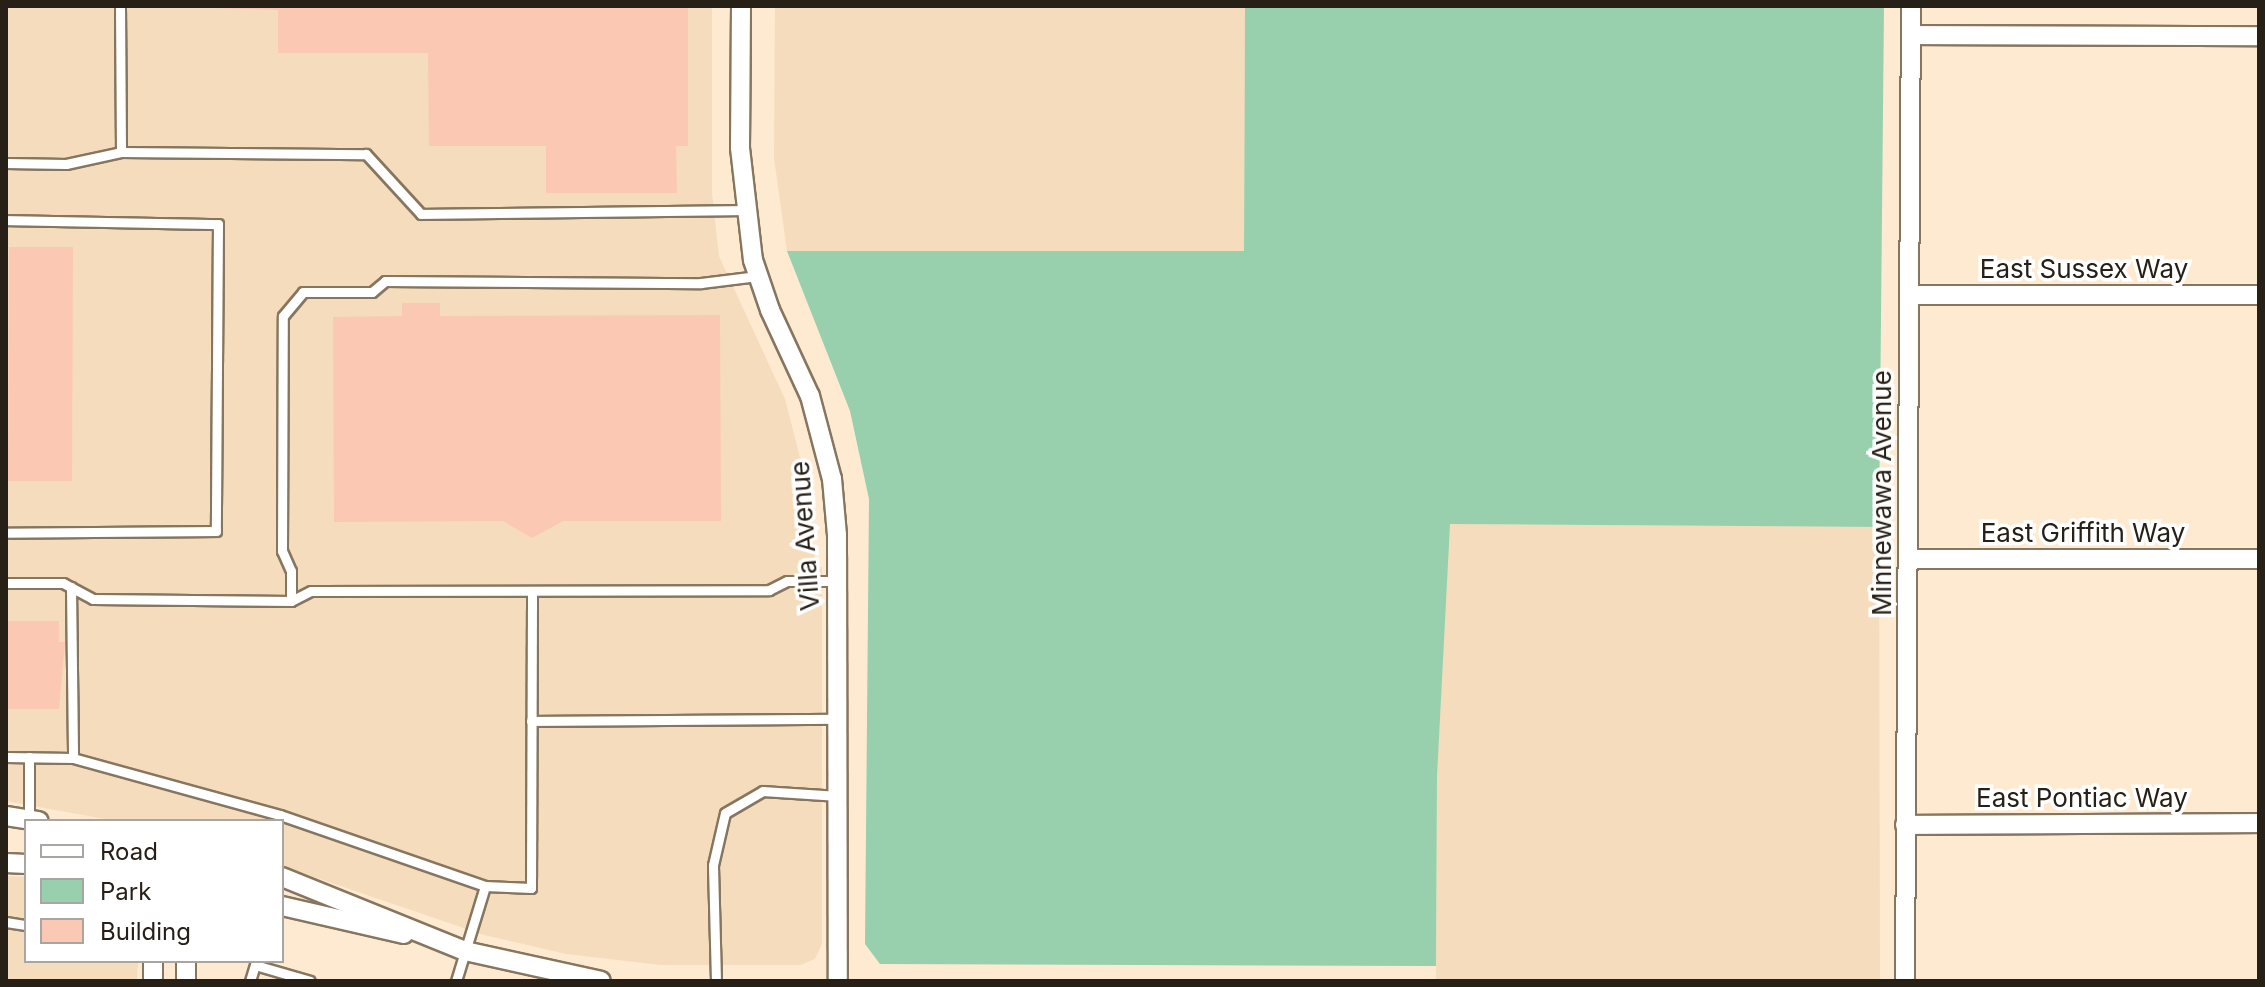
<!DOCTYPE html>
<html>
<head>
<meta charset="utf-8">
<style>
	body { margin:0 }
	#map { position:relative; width:2265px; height:987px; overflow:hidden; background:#feead1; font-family:Inter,sans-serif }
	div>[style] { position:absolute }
	.built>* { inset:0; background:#f5dcbc }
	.green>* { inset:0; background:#98cfad }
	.building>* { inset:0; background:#fbc8b3 }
	.roads { filter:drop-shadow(2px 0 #87765f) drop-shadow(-2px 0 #87765f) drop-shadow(0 2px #87765f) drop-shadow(0 -2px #87765f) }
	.lane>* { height:9px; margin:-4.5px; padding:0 4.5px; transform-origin:4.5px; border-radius:4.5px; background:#fff }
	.street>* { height:18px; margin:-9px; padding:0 9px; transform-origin:9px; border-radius:9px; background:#fff }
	span { translate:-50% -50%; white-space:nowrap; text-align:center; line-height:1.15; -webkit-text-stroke:7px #fff; paint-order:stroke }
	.street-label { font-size:26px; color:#272017 }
	.frame { position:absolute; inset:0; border:8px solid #272017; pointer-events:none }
	.legend { position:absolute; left:24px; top:819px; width:260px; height:144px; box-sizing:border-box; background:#fff; border:2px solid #a9a6a2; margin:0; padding:10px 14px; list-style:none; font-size:24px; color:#272017 }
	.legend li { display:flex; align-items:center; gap:16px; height:40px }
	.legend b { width:40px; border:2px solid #a9a6a2 }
</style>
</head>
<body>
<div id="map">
	<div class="built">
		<div style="clip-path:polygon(6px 6px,712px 6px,712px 193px,719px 256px,785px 399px,812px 504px,815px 567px,822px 567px,822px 944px,815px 959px,800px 965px,660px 965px,566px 954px,484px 935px,282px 866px,282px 821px,116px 821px,6px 801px)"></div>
		<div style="clip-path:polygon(775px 6px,1245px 6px,1244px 251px,787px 251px,774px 158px)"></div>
		<div style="clip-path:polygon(1449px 524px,1879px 527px,1880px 981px,1436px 981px,1437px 777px)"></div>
		<div style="clip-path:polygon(6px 876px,26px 877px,26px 961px,138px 961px,137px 981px,6px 981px)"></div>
	</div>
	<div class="green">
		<div style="clip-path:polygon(1245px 6px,1884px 6px,1879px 527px,1450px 524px,1437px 777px,1436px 966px,880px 964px,865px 944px,869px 499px,850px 411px,787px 251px,1244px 251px)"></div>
	</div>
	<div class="building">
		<div style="clip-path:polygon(145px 6px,688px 6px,688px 146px,676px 146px,677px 193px,546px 193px,546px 146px,429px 146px,428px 53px,278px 53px,278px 10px)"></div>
		<div style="clip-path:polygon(9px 247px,73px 247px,72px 481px,8px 481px)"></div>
		<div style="clip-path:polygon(402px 303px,440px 303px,440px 316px,720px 315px,721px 521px,563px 521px,532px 538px,503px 521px,334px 522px,333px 317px,402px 316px)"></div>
		<div style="clip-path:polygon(6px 621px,59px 621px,59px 642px,65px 642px,59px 709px,6px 709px)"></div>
	</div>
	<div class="roads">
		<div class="lane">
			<div style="left:120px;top:6px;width:146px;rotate:89.6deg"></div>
			<div style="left:6px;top:163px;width:60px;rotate:1deg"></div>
			<div style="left:66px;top:164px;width:56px;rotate:-12.3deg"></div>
			<div style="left:121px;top:152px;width:245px;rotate:0.5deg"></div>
			<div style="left:366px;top:154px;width:81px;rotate:47.5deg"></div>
			<div style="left:421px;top:214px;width:324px;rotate:-0.7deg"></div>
			<div style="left:6px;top:220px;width:212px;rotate:1.1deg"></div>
			<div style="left:218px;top:224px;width:307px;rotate:90.4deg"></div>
			<div style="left:216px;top:531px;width:210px;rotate:179.5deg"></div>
			<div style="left:6px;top:583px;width:57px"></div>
			<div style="left:63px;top:583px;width:34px;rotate:28deg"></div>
			<div style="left:93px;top:599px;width:198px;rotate:0.6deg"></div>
			<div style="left:291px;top:601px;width:22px;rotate:-27deg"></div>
			<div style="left:311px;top:591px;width:458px;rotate:-0.1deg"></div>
			<div style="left:769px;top:590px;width:20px;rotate:-27deg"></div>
			<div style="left:787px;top:581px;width:50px"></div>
			<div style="left:71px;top:587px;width:171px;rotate:89.3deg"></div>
			<div style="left:291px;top:601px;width:30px;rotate:-90deg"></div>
			<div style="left:291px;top:571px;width:22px;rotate:-114deg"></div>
			<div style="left:282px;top:551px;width:235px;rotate:-89.8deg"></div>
			<div style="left:283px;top:316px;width:31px;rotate:-50deg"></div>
			<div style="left:303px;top:292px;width:69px"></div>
			<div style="left:372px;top:292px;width:17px;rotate:-40deg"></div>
			<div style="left:385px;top:281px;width:316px;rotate:0.4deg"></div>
			<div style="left:701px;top:283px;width:57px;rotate:-7deg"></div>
			<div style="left:531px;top:721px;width:307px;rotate:-0.4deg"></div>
			<div style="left:6px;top:757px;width:67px;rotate:0.9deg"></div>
			<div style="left:73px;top:758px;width:215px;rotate:15.4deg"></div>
			<div style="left:280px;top:815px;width:217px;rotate:19.1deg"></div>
			<div style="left:485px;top:886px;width:46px;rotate:2.5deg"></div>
			<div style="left:531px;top:888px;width:297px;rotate:-89.8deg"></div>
			<div style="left:29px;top:821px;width:64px;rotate:-90deg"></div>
			<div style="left:6px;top:922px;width:20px;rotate:9deg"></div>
			<div style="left:250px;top:981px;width:17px;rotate:-73deg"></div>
			<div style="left:255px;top:965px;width:57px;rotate:16.2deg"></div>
			<div style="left:456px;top:981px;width:99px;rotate:-73deg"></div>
			<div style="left:716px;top:981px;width:116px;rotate:-91.5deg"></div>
			<div style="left:713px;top:865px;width:53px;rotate:-77deg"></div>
			<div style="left:725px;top:813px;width:44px;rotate:-30.1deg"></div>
			<div style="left:763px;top:791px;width:75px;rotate:3.8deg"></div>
		</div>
		<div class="street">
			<div style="left:741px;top:6px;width:142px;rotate:90.4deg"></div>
			<div style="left:740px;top:148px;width:113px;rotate:83.4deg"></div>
			<div style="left:753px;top:260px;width:53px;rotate:71.2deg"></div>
			<div style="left:770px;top:310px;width:95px;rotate:65.1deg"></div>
			<div style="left:810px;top:396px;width:86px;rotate:75.2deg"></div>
			<div style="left:832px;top:479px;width:56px;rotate:84.9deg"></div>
			<div style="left:837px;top:535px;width:446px;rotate:89.9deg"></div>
			<div style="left:1911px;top:35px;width:348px;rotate:0.2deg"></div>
			<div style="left:1909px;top:295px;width:350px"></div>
			<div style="left:1908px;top:559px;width:351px"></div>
			<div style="left:6px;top:816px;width:33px;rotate:9deg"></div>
			<div style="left:1905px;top:825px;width:354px;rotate:-0.3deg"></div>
			<div style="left:6px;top:863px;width:20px;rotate:3deg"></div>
			<div style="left:282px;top:877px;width:197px;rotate:22deg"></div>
			<div style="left:465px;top:951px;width:139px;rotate:12.4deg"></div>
			<div style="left:282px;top:906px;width:125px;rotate:12.9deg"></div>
			<div style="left:153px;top:961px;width:20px;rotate:90deg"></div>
			<div style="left:186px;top:981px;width:20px;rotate:-90deg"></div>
			<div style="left:1905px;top:981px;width:975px;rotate:-89.65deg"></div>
		</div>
	</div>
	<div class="street-label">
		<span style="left:2084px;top:269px">East Sussex Way</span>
		<span style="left:1882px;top:493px;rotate:-90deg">Minnewawa Avenue</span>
		<span style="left:2083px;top:533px">East Griffith Way</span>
		<span style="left:805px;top:536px;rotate:-94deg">Villa Avenue</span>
		<span style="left:2082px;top:798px">East Pontiac Way</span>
	</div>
	<div class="frame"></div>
	<ul class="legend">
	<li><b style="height:10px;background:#fff"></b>Road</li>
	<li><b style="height:22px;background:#98cfad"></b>Park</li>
	<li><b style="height:22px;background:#fbc8b3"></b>Building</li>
	</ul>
</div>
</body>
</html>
